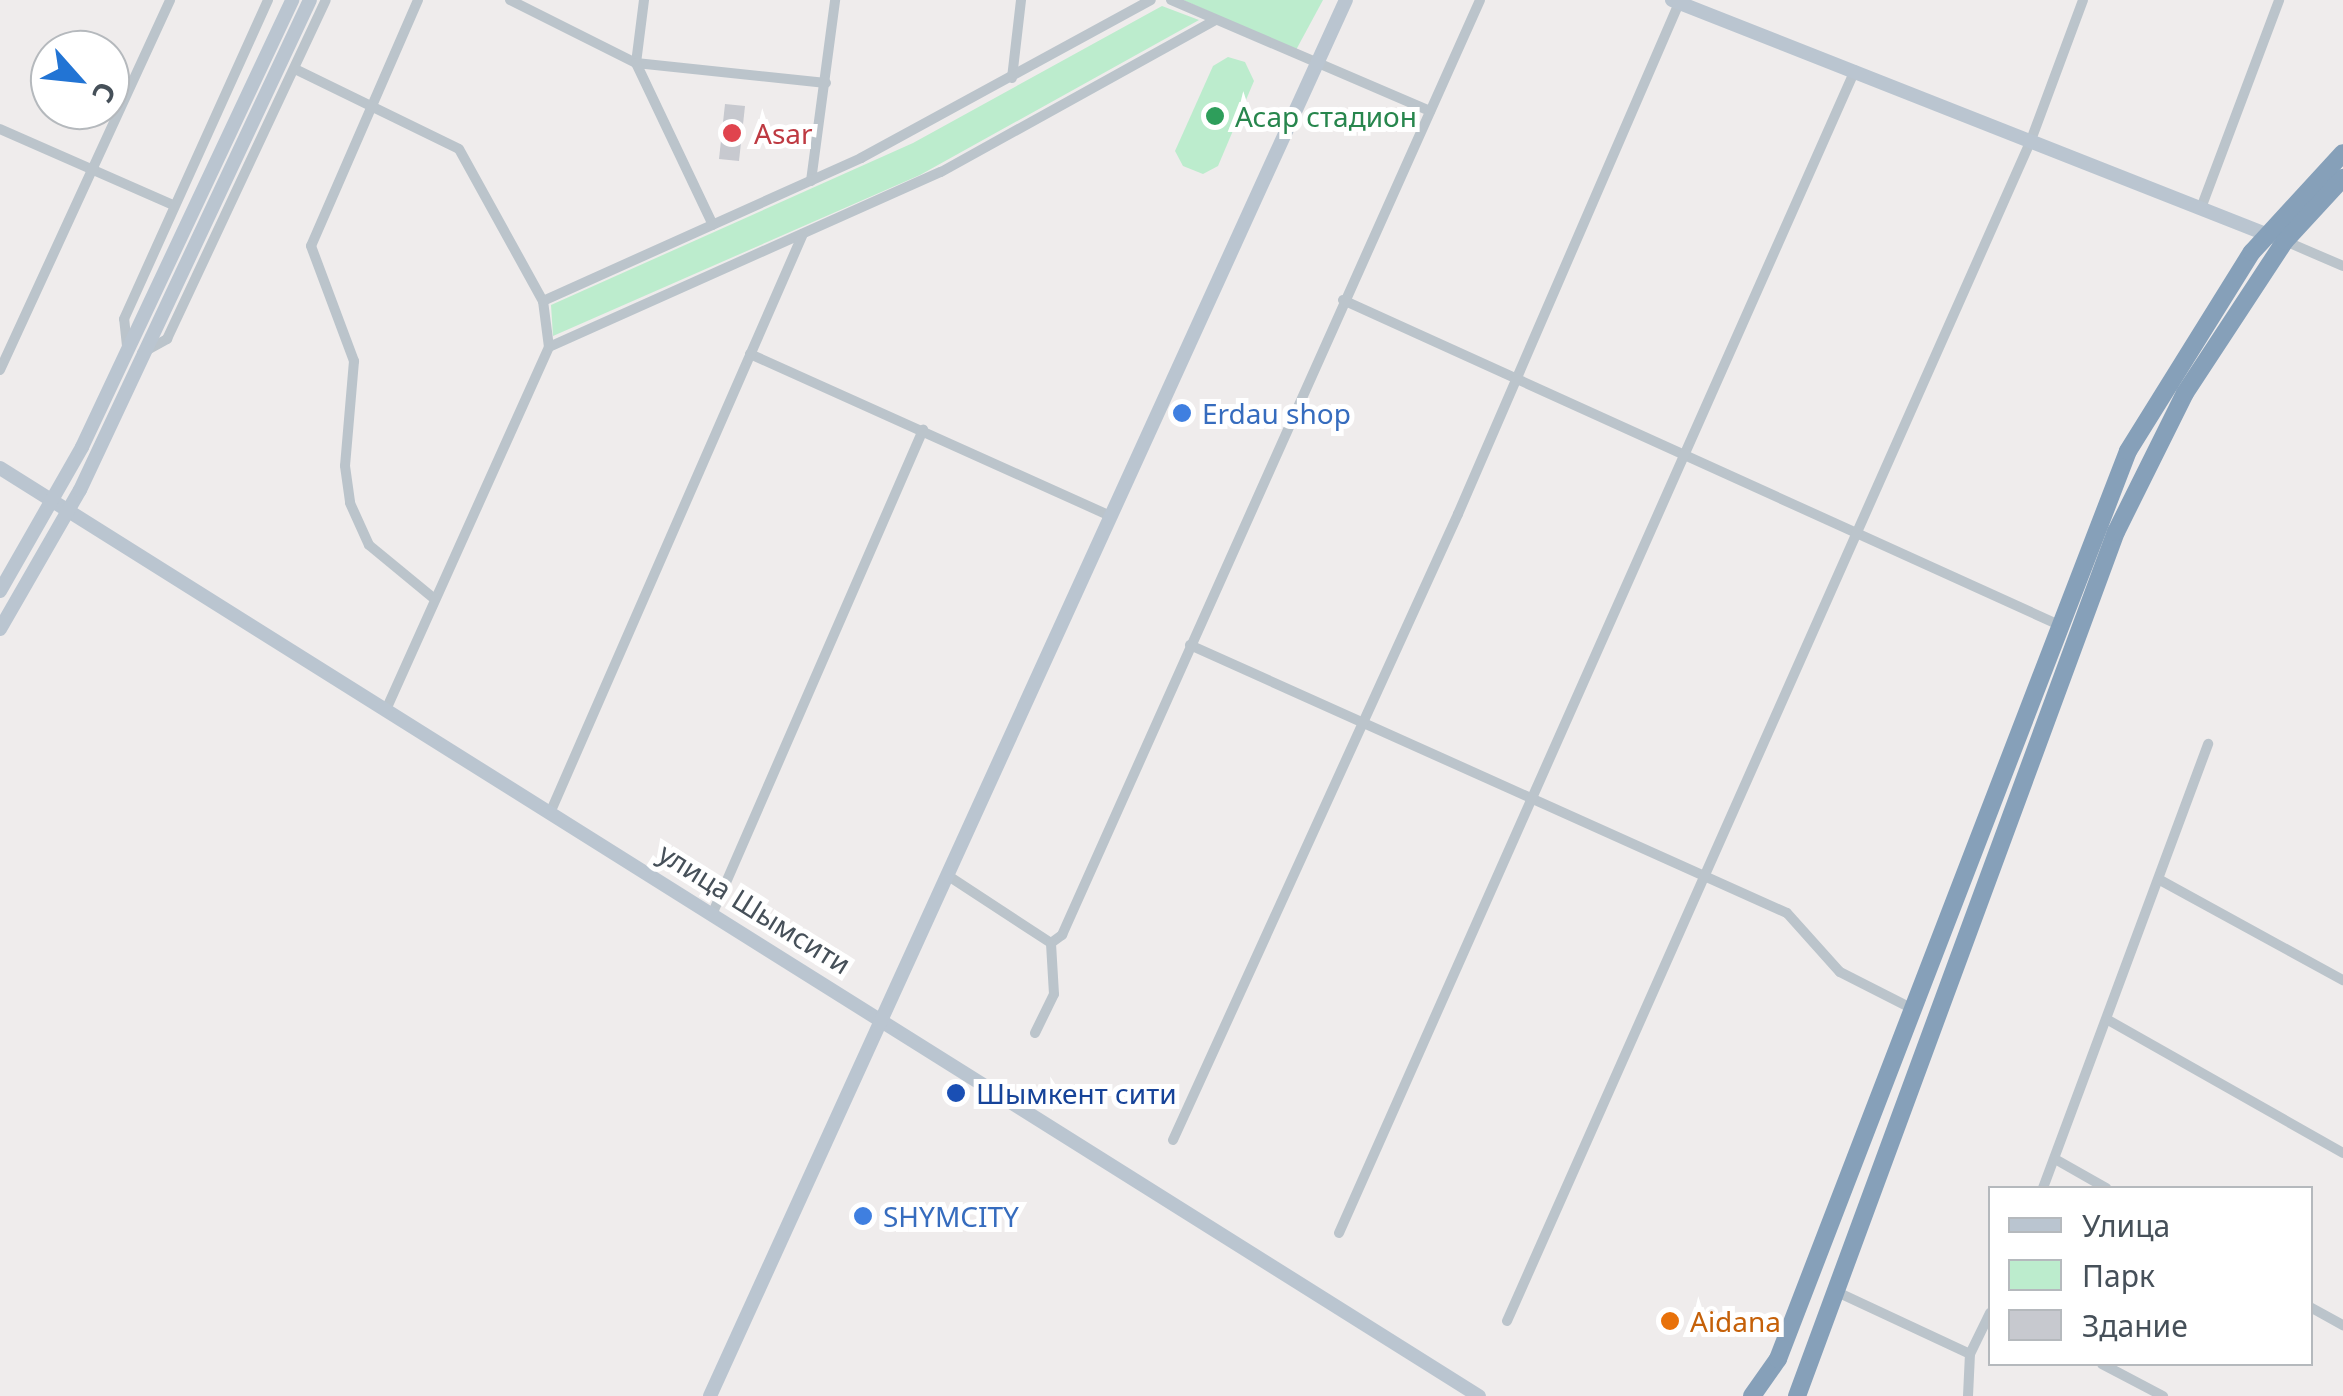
<!DOCTYPE html>
<html>
<head>
<meta charset="utf-8">
<style>
	body { margin:0 }
	#map { position:relative; width:2343px; height:1396px; overflow:hidden; background:#efecec; font-family:"Noto Sans",sans-serif }
	div>[style] { position:absolute }
	.green>* { inset:0; background:#bceccd }
	.building>* { inset:0; background:#c7c9cf }
	.street>* { height:10px; margin:-5px; padding:0 5px; transform-origin:5px; border-radius:5px; background:#bbc4cb }
	.secondary>* { height:14px; margin:-7px; padding:0 7px; transform-origin:7px; border-radius:7px; background:#bac5d0 }
	.highway>* { height:18px; margin:-9px; padding:0 9px; transform-origin:9px; border-radius:9px; background:#86a0b9 }
	.dots>* { width:28px; height:28px; translate:-50% -50%; box-sizing:border-box; border:5px solid #fff; border-radius:50% }
	span { translate:-50% -50%; white-space:nowrap; text-align:center; line-height:1.15; -webkit-text-stroke:10px #fff; paint-order:stroke }
	.leisure-label { font-size:28px; color:#27864d }
	.left { translate:0 -50%; text-align:left }
	.health-label { font-size:28px; color:#be3a42 }
	.shop-label { font-size:28px; color:#366cbe }
	.street-label { font-size:28px; color:#465059 }
	.transit-label { font-size:28px; color:#164399 }
	.food-label { font-size:28px; color:#c56008 }
	.legend { position:absolute; left:1988px; top:1186px; width:325px; height:180px; box-sizing:border-box; background:#fff; border:2px solid #b5b9bd; margin:0; padding:12px 18px; list-style:none; font-size:30px; color:#465059 }
	.legend li { display:flex; align-items:center; gap:20px; height:50px }
	.legend b { width:50px; border:2px solid #b5b9bd }
	.north { position:absolute; left:30px; top:30px; width:100px; height:100px; box-sizing:border-box; background:#fff; border:2px solid #b5b9bd; border-radius:50%; rotate:117deg; font-size:28px; font-weight:700; line-height:40px; text-align:center; color:#465059 }
	.north::after { content:''; display:block; margin:auto; width:35px; height:45px; background:#2274d4; clip-path:polygon(50% 0,100% 100%,50% 72%,0 100%) }
</style>
</head>
<body>
<div id="map">
	<div class="green">
		<div style="clip-path:polygon(1183px 0,1323px 0,1296px 50px)"></div>
		<div style="clip-path:polygon(1162px 6px,1199px 20px,920px 175px,553px 336px,551px 305px,913px 143px)"></div>
		<div style="clip-path:polygon(1228px 57px,1245px 62px,1254px 81px,1218px 166px,1203px 174px,1183px 166px,1175px 151px,1213px 66px)"></div>
	</div>
	<div class="building">
		<div style="clip-path:polygon(725px 104px,745px 106px,739px 161px,719px 159px)"></div>
	</div>
	<div class="street">
		<div style="left:418px;top:0;width:268px;rotate:113.5deg"></div>
		<div style="left:311px;top:246px;width:123px;rotate:69.5deg"></div>
		<div style="left:354px;top:361px;width:105px;rotate:94.9deg"></div>
		<div style="left:345px;top:466px;width:37px;rotate:82deg"></div>
		<div style="left:350px;top:503px;width:46px;rotate:65.7deg"></div>
		<div style="left:369px;top:545px;width:82px;rotate:39.5deg"></div>
		<div style="left:510px;top:0;width:141px;rotate:26.6deg"></div>
		<div style="left:636px;top:63px;width:191px;rotate:6deg"></div>
		<div style="left:644px;top:0;width:64px;rotate:97.2deg"></div>
		<div style="left:636px;top:63px;width:179px;rotate:64.6deg"></div>
		<div style="left:1171px;top:0;width:282px;rotate:23.2deg"></div>
		<div style="left:295px;top:69px;width:182px;rotate:26deg"></div>
		<div style="left:459px;top:149px;width:174px;rotate:61.1deg"></div>
		<div style="left:543px;top:301px;width:46px;rotate:82.6deg"></div>
		<div style="left:549px;top:347px;width:396px;rotate:114.2deg"></div>
		<div style="left:1012px;top:78px;width:79px;rotate:-83.4deg"></div>
		<div style="left:0;top:129px;width:189px;rotate:23.7deg"></div>
		<div style="left:811px;top:181px;width:183px;rotate:-82.4deg"></div>
		<div style="left:2201px;top:208px;width:222px;rotate:-69.4deg"></div>
		<div style="left:2285px;top:241px;width:63px;rotate:23.3deg"></div>
		<div style="left:1343px;top:300px;width:784px;rotate:24.41deg"></div>
		<div style="left:543px;top:301px;width:349px;rotate:-24.2deg"></div>
		<div style="left:861px;top:158px;width:330px;rotate:-28.6deg"></div>
		<div style="left:127px;top:346px;width:27px;rotate:-96deg"></div>
		<div style="left:124px;top:319px;width:350px;rotate:-65.7deg"></div>
		<div style="left:549px;top:347px;width:429px;rotate:-24.1deg"></div>
		<div style="left:941px;top:172px;width:313px;rotate:-29deg"></div>
		<div style="left:142px;top:353px;width:29px;rotate:-29deg"></div>
		<div style="left:167px;top:339px;width:374px;rotate:-64.9deg"></div>
		<div style="left:750px;top:354px;width:396px;rotate:24.2deg"></div>
		<div style="left:0;top:370px;width:407px;rotate:-65.3deg"></div>
		<div style="left:1190px;top:645px;width:654px;rotate:24.18deg"></div>
		<div style="left:1787px;top:913px;width:79px;rotate:48.1deg"></div>
		<div style="left:1840px;top:972px;width:80px;rotate:26.9deg"></div>
		<div style="left:550px;top:813px;width:632px;rotate:-66.4deg"></div>
		<div style="left:947px;top:875px;width:124px;rotate:33.2deg"></div>
		<div style="left:1051px;top:943px;width:14px;rotate:-36deg"></div>
		<div style="left:1062px;top:935px;width:1024px;rotate:-65.91deg"></div>
		<div style="left:2160px;top:880px;width:209px;rotate:28.7deg"></div>
		<div style="left:714px;top:910px;width:524px;rotate:-66.47deg"></div>
		<div style="left:2108px;top:1020px;width:270px;rotate:29.5deg"></div>
		<div style="left:1035px;top:1033px;width:43px;rotate:-64deg"></div>
		<div style="left:1054px;top:994px;width:51px;rotate:-93.4deg"></div>
		<div style="left:1173px;top:1140px;width:688px;rotate:-65.52deg"></div>
		<div style="left:1458px;top:514px;width:557px;rotate:-66.61deg"></div>
		<div style="left:2055px;top:1159px;width:59px;rotate:29.6deg"></div>
		<div style="left:2043px;top:1188px;width:474px;rotate:-69.6deg"></div>
		<div style="left:1339px;top:1233px;width:1272px;rotate:-66.07deg"></div>
		<div style="left:1835px;top:1291px;width:149px;rotate:25deg"></div>
		<div style="left:2310px;top:1307px;width:38px;rotate:29deg"></div>
		<div style="left:1507px;top:1321px;width:1292px;rotate:-66.07deg"></div>
		<div style="left:2031px;top:140px;width:149px;rotate:-69.6deg"></div>
		<div style="left:2102px;top:1364px;width:69px;rotate:27.7deg"></div>
		<div style="left:1968px;top:1396px;width:42px;rotate:-87.3deg"></div>
		<div style="left:1970px;top:1354px;width:46px;rotate:-64deg"></div>
	</div>
	<div class="secondary">
		<div style="left:1672px;top:0;width:649px;rotate:21.51deg"></div>
		<div style="left:0;top:468px;width:1746px;rotate:32.11deg"></div>
		<div style="left:0;top:591px;width:166px;rotate:-60.3deg"></div>
		<div style="left:82px;top:447px;width:494px;rotate:-64.8deg"></div>
		<div style="left:0;top:629px;width:160px;rotate:-60.1deg"></div>
		<div style="left:80px;top:490px;width:541px;rotate:-64.86deg"></div>
		<div style="left:710px;top:1396px;width:1534px;rotate:-65.51deg"></div>
	</div>
	<div class="highway">
		<div style="left:1752px;top:1396px;width:45px;rotate:-54.9deg"></div>
		<div style="left:1778px;top:1359px;width:973px;rotate:-68.92deg"></div>
		<div style="left:2128px;top:451px;width:234px;rotate:-58.1deg"></div>
		<div style="left:2252px;top:252px;width:134px;rotate:-47.4deg"></div>
		<div style="left:1797px;top:1396px;width:921px;rotate:-69.74deg"></div>
		<div style="left:2116px;top:532px;width:155px;rotate:-63.6deg"></div>
		<div style="left:2185px;top:393px;width:182px;rotate:-56.7deg"></div>
		<div style="left:2285px;top:241px;width:86px;rotate:-47.4deg"></div>
	</div>
	<div class="dots">
		<div style="left:1215px;top:116px;background:#2e9e5b"></div>
		<div style="left:732px;top:133px;background:#e0444e"></div>
		<div style="left:1182px;top:413px;background:#3f7fe0"></div>
		<div style="left:956px;top:1093px;background:#1a4fb4"></div>
		<div style="left:863px;top:1216px;background:#3f7fe0"></div>
		<div style="left:1670px;top:1321px;background:#e8710a"></div>
	</div>
	<div class="leisure-label">
		<span class="left" style="left:1235px;top:116px">Асар стадион</span>
	</div>
	<div class="health-label">
		<span class="left" style="left:754px;top:133px">Asar</span>
	</div>
	<div class="shop-label">
		<span class="left" style="left:1202px;top:413px">Erdau shop</span>
		<span class="left" style="left:883px;top:1216px">SHYMCITY</span>
	</div>
	<div class="street-label">
		<span style="left:755px;top:908px;rotate:32deg">улица Шымсити</span>
	</div>
	<div class="transit-label">
		<span class="left" style="left:976px;top:1093px">Шымкент сити</span>
	</div>
	<div class="food-label">
		<span class="left" style="left:1690px;top:1321px">Aidana</span>
	</div>
	<ul class="legend">
	<li><b style="height:12px;background:#bac5d0"></b>Улица</li>
	<li><b style="height:28px;background:#bceccd"></b>Парк</li>
	<li><b style="height:28px;background:#c7c9cf"></b>Здание</li>
	</ul>
	<div class="north">С</div>
</div>
</body>
</html>
